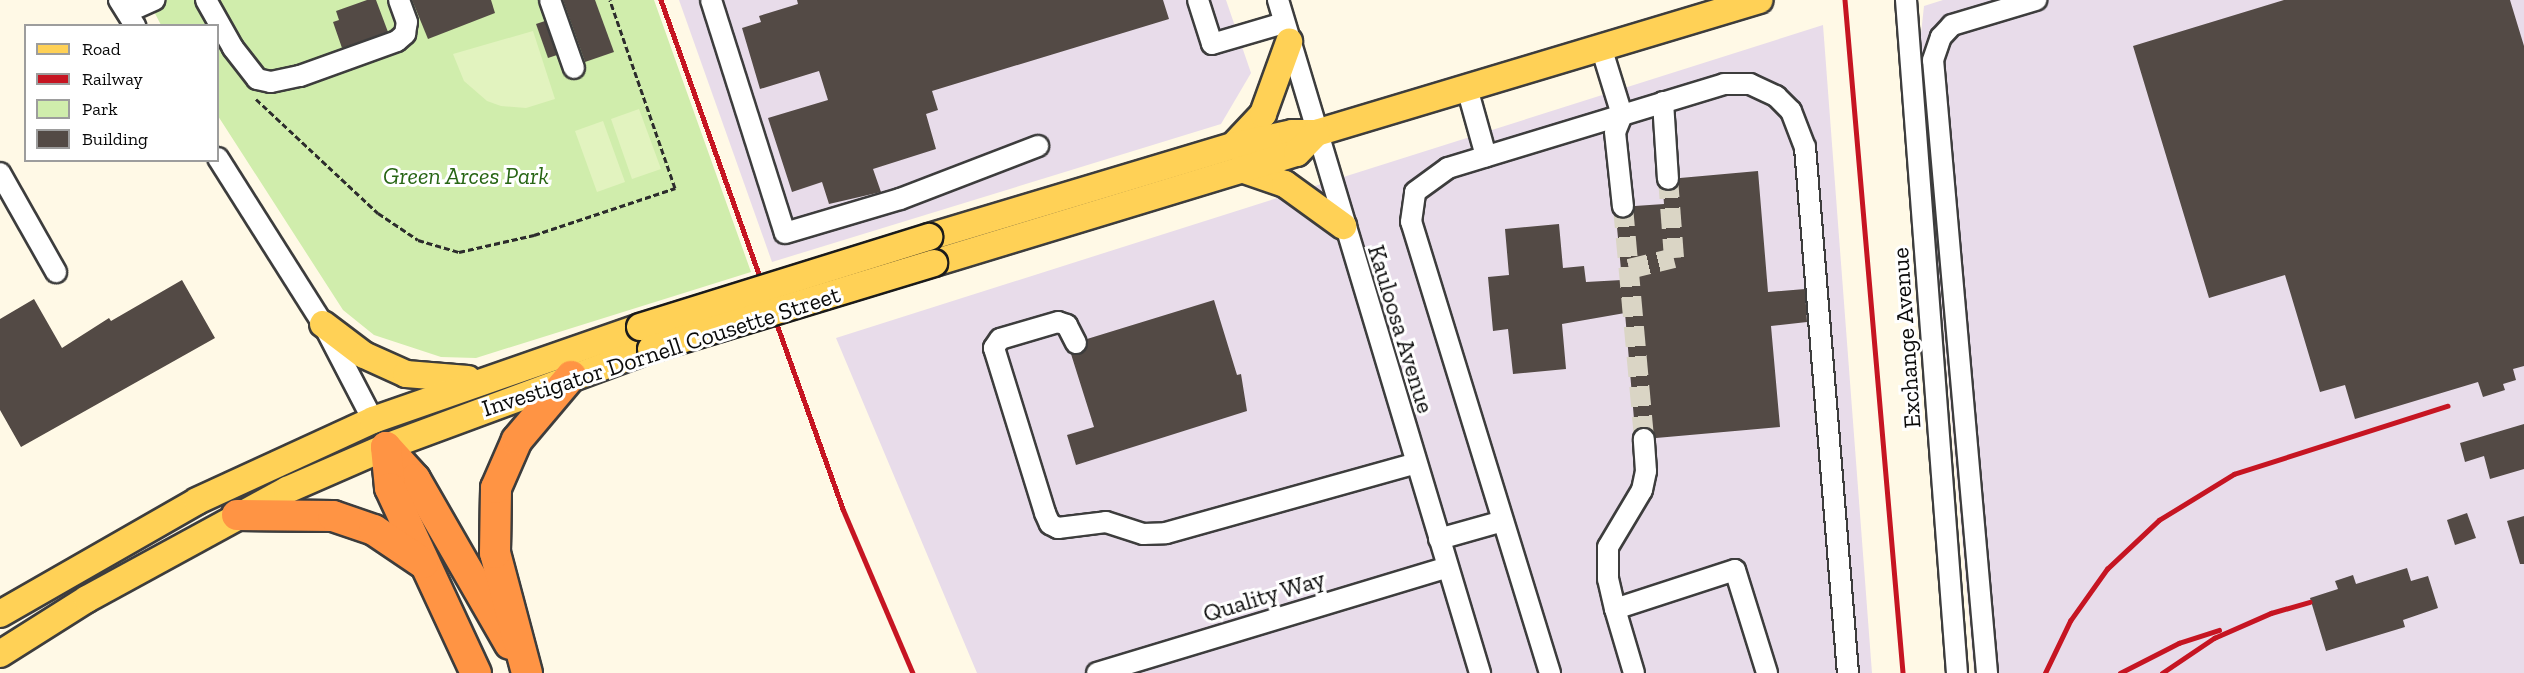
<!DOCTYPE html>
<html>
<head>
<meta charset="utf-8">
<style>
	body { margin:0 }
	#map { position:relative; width:2524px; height:673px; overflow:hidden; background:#fff9e6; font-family:"Zilla Slab",serif }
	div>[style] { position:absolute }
	.industrial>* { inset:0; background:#e8dcea }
	.green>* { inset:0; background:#d0edac }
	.pitch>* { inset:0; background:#e2f3bf }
	.building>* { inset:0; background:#534a45 }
	.minor-tunnel>* { height:20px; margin-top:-10px; transform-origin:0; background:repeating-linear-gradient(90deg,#dad5c5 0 20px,transparent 0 30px) }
	.path>* { height:3px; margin-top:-1.5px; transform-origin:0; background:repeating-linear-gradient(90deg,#2c2c2c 0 6px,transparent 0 9px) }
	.roads { filter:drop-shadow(2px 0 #3d3d3d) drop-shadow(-2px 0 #3d3d3d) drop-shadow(0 2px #3d3d3d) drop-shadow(0 -2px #3d3d3d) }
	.minor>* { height:20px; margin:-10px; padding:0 10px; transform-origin:10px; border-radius:10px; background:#fff }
	.major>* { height:26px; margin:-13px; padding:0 13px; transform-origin:13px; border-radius:13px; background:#ffd156 }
	.highway>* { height:30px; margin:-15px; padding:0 15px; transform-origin:15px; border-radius:15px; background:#ff9444 }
	.rail>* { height:4.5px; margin:-2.25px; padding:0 2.25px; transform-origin:2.25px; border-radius:2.25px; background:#c61522 }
	.bridges { filter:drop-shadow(2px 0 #1b1b1b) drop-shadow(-2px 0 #1b1b1b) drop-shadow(0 2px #1b1b1b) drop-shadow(0 -2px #1b1b1b) }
	.major-bridge>* { height:26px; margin:-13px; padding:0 13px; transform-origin:13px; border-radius:13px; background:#ffd156 }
	span { translate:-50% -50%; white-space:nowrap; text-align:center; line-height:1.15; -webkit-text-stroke:6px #fff; paint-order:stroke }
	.park-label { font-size:24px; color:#286615; font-style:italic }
	.street-label { font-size:24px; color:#0a0a0a }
	.legend { position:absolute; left:24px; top:24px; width:195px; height:138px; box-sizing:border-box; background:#fff; border:2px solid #9d9d9d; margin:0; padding:8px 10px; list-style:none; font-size:18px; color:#0a0a0a }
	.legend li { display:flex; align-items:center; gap:12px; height:30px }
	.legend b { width:30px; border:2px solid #9d9d9d }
</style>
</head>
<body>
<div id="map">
	<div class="industrial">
		<div style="clip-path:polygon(679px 0,1226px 0,1251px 73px,1221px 124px,772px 262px)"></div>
		<div style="clip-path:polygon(1943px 0,2524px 0,2524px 673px,1974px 673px,1919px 53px,1924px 6px)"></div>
		<div style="clip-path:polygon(1823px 25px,1872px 673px,977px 673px,836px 338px)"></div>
	</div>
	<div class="green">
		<div style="clip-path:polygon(148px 0,654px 0,751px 272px,476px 358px,441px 357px,374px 335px,343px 310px,218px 116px,218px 26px,161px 25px)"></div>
	</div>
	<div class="pitch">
		<div style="clip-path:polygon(533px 31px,555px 99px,526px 108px,501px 106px,487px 101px,464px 81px,453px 54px)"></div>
		<div style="clip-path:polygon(639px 109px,661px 169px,632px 179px,611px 119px)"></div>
		<div style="clip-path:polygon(603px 121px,625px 182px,597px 192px,575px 131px)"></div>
	</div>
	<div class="building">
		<div style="clip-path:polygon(367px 0,376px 0,388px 32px,342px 48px,333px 22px,339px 20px,336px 11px)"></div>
		<div style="clip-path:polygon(412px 0,491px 0,495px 13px,428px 39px)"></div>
		<div style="clip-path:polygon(563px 0,595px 0,614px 52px,585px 62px)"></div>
		<div style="clip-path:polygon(797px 0,1163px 0,1169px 19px,932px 91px,938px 110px,926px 114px,936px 149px,873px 169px,881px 192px,829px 204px,822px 182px,792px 192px,768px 118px,828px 100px,819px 71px,760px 89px,742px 28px,761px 22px,759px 16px,798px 4px)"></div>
		<div style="clip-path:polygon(2284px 0,2510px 0,2524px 46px,2524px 366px,2513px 369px,2516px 380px,2503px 384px,2505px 390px,2483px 397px,2478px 382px,2355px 419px,2345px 385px,2320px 392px,2285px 275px,2209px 298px,2133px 46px)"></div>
		<div style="clip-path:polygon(545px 21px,557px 55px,548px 58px,536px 24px)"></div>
		<div style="clip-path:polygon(1758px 171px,1768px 292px,1805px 289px,1807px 322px,1771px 326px,1780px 427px,1656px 438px,1649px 428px,1635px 431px,1625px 313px,1562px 324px,1566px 369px,1513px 374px,1508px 329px,1493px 331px,1488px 277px,1509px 275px,1505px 229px,1559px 224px,1563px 268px,1584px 266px,1586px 282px,1622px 280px,1616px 217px,1630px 217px,1635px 206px,1664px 204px,1663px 190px,1675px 189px,1680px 178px)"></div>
		<div style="clip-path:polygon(182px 280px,215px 338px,21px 447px,0 410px,0 319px,34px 299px,62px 348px,109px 318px,111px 321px)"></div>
		<div style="clip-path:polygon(1214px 300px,1237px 375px,1241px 374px,1247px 411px,1076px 465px,1067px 435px,1094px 427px,1071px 354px,1086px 350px,1087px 339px)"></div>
		<div style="clip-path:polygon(2524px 424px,2524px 469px,2490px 479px,2484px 456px,2465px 462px,2460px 443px)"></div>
		<div style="clip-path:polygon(2467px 513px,2476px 538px,2455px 545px,2447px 520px)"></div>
		<div style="clip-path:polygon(2524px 516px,2524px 564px,2520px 564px,2507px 521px)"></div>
		<div style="clip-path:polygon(2407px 568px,2411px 581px,2428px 576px,2438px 608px,2403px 620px,2405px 627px,2326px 651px,2310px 598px,2338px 589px,2335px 581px,2353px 575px,2356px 584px)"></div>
	</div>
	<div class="minor-tunnel">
		<div style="left:1623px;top:207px;width:233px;rotate:84.8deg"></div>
		<div style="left:1629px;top:269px;width:46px;rotate:-13.7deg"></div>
		<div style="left:1674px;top:258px;width:79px;rotate:-94.3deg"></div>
	</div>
	<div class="path">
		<div style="left:256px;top:99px;width:167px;rotate:43.1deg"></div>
		<div style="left:378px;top:213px;width:48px;rotate:34deg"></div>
		<div style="left:418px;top:240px;width:43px;rotate:16.3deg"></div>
		<div style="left:459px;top:252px;width:77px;rotate:-12.8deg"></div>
		<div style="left:534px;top:235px;width:149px;rotate:-18.4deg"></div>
		<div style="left:675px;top:188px;width:199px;rotate:-109.1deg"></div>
	</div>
	<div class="roads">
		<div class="minor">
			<div style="left:119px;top:0;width:31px;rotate:58deg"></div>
			<div style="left:206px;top:0;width:55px;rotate:60.6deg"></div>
			<div style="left:233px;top:48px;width:39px;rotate:52deg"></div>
			<div style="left:257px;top:79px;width:14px;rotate:12deg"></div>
			<div style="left:271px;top:82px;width:30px;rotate:-12deg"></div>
			<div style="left:300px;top:76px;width:103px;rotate:-19.8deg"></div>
			<div style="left:397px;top:41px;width:11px;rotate:-41deg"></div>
			<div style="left:405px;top:34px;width:12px;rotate:-81deg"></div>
			<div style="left:407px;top:22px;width:23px;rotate:-110deg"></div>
			<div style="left:550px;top:0;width:72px;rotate:70.6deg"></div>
			<div style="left:711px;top:0;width:244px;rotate:72.4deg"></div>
			<div style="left:785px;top:233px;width:120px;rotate:-16.5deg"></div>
			<div style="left:900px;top:199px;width:148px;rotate:-21deg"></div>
			<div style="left:1198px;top:0;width:46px;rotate:72.3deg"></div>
			<div style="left:1212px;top:44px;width:75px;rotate:-16.3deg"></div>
			<div style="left:1278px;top:0;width:703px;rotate:73.29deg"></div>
			<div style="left:1906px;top:0;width:675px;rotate:85.67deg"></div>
			<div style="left:127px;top:12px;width:30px;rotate:-24deg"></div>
			<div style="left:1601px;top:47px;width:71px;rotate:72.8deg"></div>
			<div style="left:1622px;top:115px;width:18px;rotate:112deg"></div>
			<div style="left:1615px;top:132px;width:75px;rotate:83.9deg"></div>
			<div style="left:1467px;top:88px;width:71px;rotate:74.4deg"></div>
			<div style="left:1663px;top:102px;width:77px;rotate:86.3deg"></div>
			<div style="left:218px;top:158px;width:196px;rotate:57.7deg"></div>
			<div style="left:323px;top:324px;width:108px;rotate:62.5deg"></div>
			<div style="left:0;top:173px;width:114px;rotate:60.5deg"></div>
			<div style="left:1076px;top:343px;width:20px;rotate:-117deg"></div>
			<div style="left:1067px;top:325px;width:9px;rotate:-162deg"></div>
			<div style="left:1058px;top:322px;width:60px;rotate:163.7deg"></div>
			<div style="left:1000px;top:339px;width:11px;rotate:124deg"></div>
			<div style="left:994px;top:348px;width:173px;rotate:72.8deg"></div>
			<div style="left:1045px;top:513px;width:12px;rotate:66deg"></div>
			<div style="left:1050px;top:524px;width:9px;rotate:27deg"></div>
			<div style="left:1058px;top:528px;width:48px;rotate:-7.1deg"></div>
			<div style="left:1106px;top:522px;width:39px;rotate:18deg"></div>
			<div style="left:1143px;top:534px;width:23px;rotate:-2deg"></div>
			<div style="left:1166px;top:533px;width:260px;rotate:-15.6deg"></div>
			<div style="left:1439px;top:539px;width:66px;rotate:-15.7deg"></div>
			<div style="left:1615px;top:609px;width:31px;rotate:-103deg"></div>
			<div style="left:1608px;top:579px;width:32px;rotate:-90deg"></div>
			<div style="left:1608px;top:547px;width:66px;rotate:-59.2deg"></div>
			<div style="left:1642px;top:490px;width:19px;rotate:-78deg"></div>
			<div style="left:1646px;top:471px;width:32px;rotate:-94deg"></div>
			<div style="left:1097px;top:673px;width:366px;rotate:-16.8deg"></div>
			<div style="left:1550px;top:673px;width:472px;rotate:-107.1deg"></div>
			<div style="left:1411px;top:222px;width:30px;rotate:-82deg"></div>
			<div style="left:1415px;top:192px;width:41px;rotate:-36deg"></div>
			<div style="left:1448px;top:168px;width:288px;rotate:-16.9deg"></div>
			<div style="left:1724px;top:84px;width:26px"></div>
			<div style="left:1750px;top:84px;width:29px;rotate:25deg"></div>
			<div style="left:1776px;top:96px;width:21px;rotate:45deg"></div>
			<div style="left:1791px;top:111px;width:39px;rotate:69deg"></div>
			<div style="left:1805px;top:147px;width:528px;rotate:85.33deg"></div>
			<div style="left:1634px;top:673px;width:67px;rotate:-106.5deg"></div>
			<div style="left:1615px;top:609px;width:126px;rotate:-18deg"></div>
			<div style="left:1735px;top:570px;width:108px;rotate:72.7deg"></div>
			<div style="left:1987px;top:673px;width:615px;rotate:-95.03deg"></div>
			<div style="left:1933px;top:60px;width:24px;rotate:-71deg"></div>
			<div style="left:1941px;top:37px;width:16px;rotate:-47deg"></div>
			<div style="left:1952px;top:25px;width:88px;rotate:-16.6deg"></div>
		</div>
		<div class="major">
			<div style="left:1233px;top:146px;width:44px;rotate:-46.8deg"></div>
			<div style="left:1263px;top:114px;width:77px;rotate:-70.1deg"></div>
			<div style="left:1244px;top:170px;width:43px;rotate:18.9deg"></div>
			<div style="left:1285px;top:184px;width:72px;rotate:35.9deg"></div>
			<div style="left:929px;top:237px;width:317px;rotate:-16.7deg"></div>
			<div style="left:1233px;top:146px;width:60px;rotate:-12.4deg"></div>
			<div style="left:1292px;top:133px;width:24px"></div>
			<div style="left:1316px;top:133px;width:463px;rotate:-16.7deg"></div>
			<div style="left:934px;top:263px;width:379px;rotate:-16.9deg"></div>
			<div style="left:1297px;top:153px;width:28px;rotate:-46deg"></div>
			<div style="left:323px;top:324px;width:51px;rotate:37.1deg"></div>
			<div style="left:364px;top:355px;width:46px;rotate:24.3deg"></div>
			<div style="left:406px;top:374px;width:62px;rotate:4.6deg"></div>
			<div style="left:0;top:614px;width:227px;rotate:-29.8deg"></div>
			<div style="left:197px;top:501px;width:194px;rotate:-24.7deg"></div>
			<div style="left:373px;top:420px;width:283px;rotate:-19.2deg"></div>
			<div style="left:0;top:654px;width:103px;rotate:-32.3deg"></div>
			<div style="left:87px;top:599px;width:228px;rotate:-28.6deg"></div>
			<div style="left:287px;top:490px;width:108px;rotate:-23.5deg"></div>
			<div style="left:386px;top:447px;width:283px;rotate:-20.3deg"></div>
		</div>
		<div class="highway">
			<div style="left:386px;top:447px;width:43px;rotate:47.8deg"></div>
			<div style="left:415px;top:479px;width:190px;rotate:60.1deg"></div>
			<div style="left:386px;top:447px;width:41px;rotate:84.4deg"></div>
			<div style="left:390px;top:488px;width:204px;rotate:65.1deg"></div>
			<div style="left:237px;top:515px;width:96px;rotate:0.6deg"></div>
			<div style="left:333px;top:516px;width:43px;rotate:18.9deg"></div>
			<div style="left:374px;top:530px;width:59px;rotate:34deg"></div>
			<div style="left:527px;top:673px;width:124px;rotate:-104.9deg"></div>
			<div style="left:495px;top:553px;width:65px;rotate:-89.1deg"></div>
			<div style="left:496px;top:488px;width:52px;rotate:-66.4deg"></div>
			<div style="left:517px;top:440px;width:84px;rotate:-49.8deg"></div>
		</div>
	</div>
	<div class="rail">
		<div style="left:661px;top:0;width:541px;rotate:70.32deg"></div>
		<div style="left:843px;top:509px;width:178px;rotate:66.9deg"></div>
		<div style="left:1845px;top:0;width:675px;rotate:85.07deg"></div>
		<div style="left:2045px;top:673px;width:58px;rotate:-64.3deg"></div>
		<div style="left:2070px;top:621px;width:64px;rotate:-54.6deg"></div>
		<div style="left:2107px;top:569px;width:71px;rotate:-43.3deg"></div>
		<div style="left:2159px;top:520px;width:88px;rotate:-31.5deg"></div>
		<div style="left:2234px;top:474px;width:224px;rotate:-17.7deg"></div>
		<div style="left:2120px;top:673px;width:66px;rotate:-27deg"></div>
		<div style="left:2179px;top:643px;width:42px;rotate:-18deg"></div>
		<div style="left:2162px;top:673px;width:63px;rotate:-33.9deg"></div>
		<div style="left:2214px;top:638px;width:62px;rotate:-23.7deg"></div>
		<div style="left:2271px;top:613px;width:40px;rotate:-16deg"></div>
	</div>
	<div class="bridges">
		<div class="major-bridge">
			<div style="left:640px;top:327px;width:303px;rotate:-17.3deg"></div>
			<div style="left:651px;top:349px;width:296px;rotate:-16.9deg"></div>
		</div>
	</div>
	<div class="park-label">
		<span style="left:466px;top:176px">Green Arces Park</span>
	</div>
	<div class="street-label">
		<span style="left:1401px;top:329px;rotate:73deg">Kauloosa Avenue</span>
		<span style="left:1906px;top:338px;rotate:-94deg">Exchange Avenue</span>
		<span style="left:661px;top:351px;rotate:-18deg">Investigator Dornell Cousette Street</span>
		<span style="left:1264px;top:596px;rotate:-17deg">Quality Way</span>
	</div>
	<ul class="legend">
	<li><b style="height:8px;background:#ffd156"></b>Road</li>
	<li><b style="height:8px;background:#c61522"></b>Railway</li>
	<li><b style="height:16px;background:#d0edac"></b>Park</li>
	<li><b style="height:16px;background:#534a45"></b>Building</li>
	</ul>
</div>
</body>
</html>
